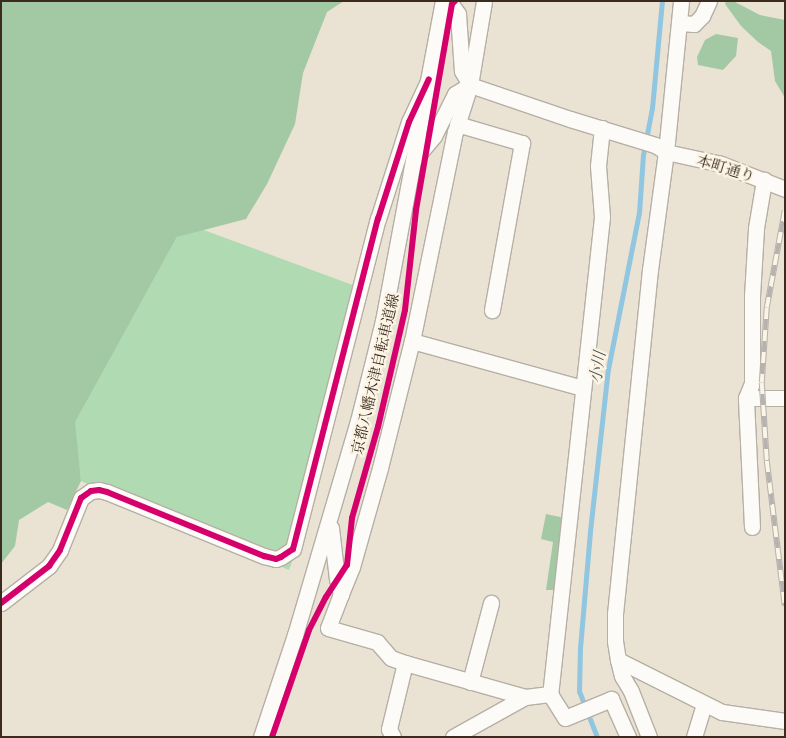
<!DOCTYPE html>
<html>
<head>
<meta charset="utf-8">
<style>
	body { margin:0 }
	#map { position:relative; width:786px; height:738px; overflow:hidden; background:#eae2d3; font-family:"Gentium Book Plus","Noto Serif JP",serif }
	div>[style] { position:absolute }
	.green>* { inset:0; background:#b0dab1 }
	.forest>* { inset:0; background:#a2c9a4 }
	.stream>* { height:5px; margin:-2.5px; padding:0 2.5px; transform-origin:2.5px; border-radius:2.5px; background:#91c6e0 }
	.roads { filter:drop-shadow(1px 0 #b6afa5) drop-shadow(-1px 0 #b6afa5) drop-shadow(0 1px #b6afa5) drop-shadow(0 -1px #b6afa5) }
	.minor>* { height:15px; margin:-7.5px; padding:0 7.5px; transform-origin:7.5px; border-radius:7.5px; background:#fcfbf8 }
	.rail>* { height:5.5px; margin-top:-2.75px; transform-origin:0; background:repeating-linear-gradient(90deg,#fcf5e5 0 11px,#b6b3af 0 22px); box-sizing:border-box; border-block:1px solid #b6b3af }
	.cycleway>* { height:6px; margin:-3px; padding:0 3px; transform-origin:3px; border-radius:3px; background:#d6006c }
	span { translate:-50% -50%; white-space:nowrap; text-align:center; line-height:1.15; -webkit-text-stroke:4.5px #fcf5e5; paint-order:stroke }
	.street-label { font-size:15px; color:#3b2a1e }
	.water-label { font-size:16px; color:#49555a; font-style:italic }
	.frame { position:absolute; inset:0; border:2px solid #3b2a1e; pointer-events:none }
</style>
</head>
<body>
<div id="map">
	<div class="green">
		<div style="clip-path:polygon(201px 229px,358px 287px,299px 542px,289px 570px,81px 481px,74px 422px,177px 237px)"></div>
	</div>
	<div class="forest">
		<div style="clip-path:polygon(1px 1px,344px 1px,327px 12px,303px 73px,295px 124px,267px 184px,246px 219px,177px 237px,75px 422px,81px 481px,67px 510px,48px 502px,19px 520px,15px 546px,1px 564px)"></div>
		<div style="clip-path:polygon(726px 1px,735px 2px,760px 15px,785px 20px,785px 98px,775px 81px,771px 51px,758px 42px,741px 26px,725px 4px)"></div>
		<div style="clip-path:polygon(716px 34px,738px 38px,736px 56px,723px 70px,698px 65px,697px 57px,705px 40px)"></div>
		<div style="clip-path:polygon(546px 514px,565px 518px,557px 590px,546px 590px,553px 542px,541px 539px)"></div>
	</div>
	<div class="stream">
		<div style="left:597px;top:737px;width:49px;rotate:-111.4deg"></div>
		<div style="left:579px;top:691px;width:43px;rotate:-88.7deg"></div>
		<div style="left:580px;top:648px;width:117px;rotate:-85.1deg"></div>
		<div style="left:590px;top:531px;width:163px;rotate:-83.7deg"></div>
		<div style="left:608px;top:369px;width:159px;rotate:-78.8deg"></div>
		<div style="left:639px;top:213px;width:58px;rotate:-86.1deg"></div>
		<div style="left:643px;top:155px;width:48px;rotate:-79.2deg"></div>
		<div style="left:652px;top:108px;width:107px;rotate:-84.7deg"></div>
	</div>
	<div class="roads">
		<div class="minor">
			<div style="left:449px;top:1px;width:16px;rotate:55deg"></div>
			<div style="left:458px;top:14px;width:57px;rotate:86deg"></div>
			<div style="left:462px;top:71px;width:16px;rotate:60deg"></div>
			<div style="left:679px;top:23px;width:15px;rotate:4deg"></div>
			<div style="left:694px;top:24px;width:11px;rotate:-45deg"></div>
			<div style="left:702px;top:16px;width:17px;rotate:-65deg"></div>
			<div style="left:457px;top:124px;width:68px;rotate:16.3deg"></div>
			<div style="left:522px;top:143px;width:170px;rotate:100.2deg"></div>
			<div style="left:602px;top:128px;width:38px;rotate:96deg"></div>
			<div style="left:598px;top:166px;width:51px;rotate:85.5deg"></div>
			<div style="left:602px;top:217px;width:480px;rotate:96.2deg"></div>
			<div style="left:550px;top:694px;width:28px;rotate:58deg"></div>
			<div style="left:565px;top:718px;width:50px;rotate:-22.4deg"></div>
			<div style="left:611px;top:699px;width:42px;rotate:65.9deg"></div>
			<div style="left:413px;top:161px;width:33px;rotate:-50deg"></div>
			<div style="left:434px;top:136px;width:47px;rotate:-63.4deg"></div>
			<div style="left:455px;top:94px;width:17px;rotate:-31deg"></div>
			<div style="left:470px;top:85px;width:106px;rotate:18.8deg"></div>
			<div style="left:570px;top:119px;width:89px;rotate:17deg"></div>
			<div style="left:655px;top:145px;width:13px;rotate:32deg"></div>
			<div style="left:666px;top:152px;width:56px;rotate:12.3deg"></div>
			<div style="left:721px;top:164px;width:69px;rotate:21.3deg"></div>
			<div style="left:412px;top:341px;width:177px;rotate:15.4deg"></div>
			<div style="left:746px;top:398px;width:39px"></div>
			<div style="left:752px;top:527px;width:129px;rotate:-92.7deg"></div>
			<div style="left:746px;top:398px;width:16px;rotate:-68deg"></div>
			<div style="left:752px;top:383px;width:87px;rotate:-90deg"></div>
			<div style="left:752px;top:296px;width:68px;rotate:-86.6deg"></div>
			<div style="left:756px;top:228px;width:49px;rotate:-80.5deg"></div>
			<div style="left:331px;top:528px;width:51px;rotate:83.3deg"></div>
			<div style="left:337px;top:579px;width:16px;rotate:75deg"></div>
			<div style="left:341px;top:594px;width:36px;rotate:111deg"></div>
			<div style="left:328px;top:628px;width:51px;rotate:15.9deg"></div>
			<div style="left:377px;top:642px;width:21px;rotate:49deg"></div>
			<div style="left:391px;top:658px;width:15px;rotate:20deg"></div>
			<div style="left:405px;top:663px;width:125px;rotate:15.8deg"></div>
			<div style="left:341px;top:594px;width:29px;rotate:-68deg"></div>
			<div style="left:352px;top:567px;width:103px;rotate:-74.2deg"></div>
			<div style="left:380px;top:468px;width:131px;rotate:-75.9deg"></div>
			<div style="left:412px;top:341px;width:213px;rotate:-78.4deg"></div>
			<div style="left:455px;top:132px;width:49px;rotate:-72.3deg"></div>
			<div style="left:470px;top:85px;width:85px;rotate:-80.5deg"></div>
			<div style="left:1px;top:603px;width:61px;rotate:-37.6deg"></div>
			<div style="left:49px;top:566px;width:19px;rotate:-55deg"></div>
			<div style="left:60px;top:550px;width:56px;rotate:-68deg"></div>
			<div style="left:81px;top:498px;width:12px;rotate:-35deg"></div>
			<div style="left:91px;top:491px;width:8px;rotate:-7deg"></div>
			<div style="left:99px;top:490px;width:8px;rotate:14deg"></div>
			<div style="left:107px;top:492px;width:170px;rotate:22.2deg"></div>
			<div style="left:264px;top:556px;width:12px;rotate:14deg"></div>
			<div style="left:276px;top:559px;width:5px;rotate:-22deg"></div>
			<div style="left:281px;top:557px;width:14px;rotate:-34deg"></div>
			<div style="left:293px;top:549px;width:341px;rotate:-75.6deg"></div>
			<div style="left:378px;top:219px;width:102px;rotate:-72.3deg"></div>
			<div style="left:409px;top:122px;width:47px;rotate:-65.1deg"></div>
			<div style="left:618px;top:660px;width:116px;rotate:26.6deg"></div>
			<div style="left:722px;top:712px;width:64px;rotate:8.1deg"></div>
			<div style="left:470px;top:682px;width:82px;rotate:-75.1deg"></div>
			<div style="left:261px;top:737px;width:108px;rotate:-71.6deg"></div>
			<div style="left:295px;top:635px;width:223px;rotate:-73.6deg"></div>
			<div style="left:358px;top:421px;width:103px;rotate:-76deg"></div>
			<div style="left:383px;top:321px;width:326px;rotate:-79.4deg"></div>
			<div style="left:393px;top:737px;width:9px;rotate:-117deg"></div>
			<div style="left:389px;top:729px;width:68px;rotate:-76.4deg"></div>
			<div style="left:453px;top:737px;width:82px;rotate:-29.1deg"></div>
			<div style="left:525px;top:697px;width:25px;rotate:-7deg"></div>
			<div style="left:649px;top:737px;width:49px;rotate:-111.4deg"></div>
			<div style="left:631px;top:691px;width:17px;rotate:-121deg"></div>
			<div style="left:622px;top:676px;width:16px;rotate:-104deg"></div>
			<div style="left:618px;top:660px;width:19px;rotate:-99deg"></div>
			<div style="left:615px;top:641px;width:27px;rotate:-90deg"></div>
			<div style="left:615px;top:614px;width:346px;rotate:-84.2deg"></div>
			<div style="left:650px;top:270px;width:119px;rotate:-82.3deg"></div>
			<div style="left:666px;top:152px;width:152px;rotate:-84.3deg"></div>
			<div style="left:694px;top:737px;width:34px;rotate:-73deg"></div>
		</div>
	</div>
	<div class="rail">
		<div style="left:785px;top:211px;width:99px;rotate:100.5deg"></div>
		<div style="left:767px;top:308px;width:75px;rotate:93.8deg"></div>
		<div style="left:762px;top:383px;width:78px;rotate:86.3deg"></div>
		<div style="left:767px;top:461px;width:146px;rotate:82.9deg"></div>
	</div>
	<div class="cycleway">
		<div style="left:1px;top:603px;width:61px;rotate:-37.6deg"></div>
		<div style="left:49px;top:566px;width:19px;rotate:-55deg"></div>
		<div style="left:60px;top:550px;width:56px;rotate:-68deg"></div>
		<div style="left:81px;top:498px;width:12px;rotate:-35deg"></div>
		<div style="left:91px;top:491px;width:8px;rotate:-7deg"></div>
		<div style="left:99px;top:490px;width:8px;rotate:14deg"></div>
		<div style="left:107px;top:492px;width:170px;rotate:22.2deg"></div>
		<div style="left:264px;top:556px;width:12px;rotate:14deg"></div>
		<div style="left:276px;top:559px;width:5px;rotate:-22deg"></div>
		<div style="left:281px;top:557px;width:14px;rotate:-34deg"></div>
		<div style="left:293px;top:549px;width:341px;rotate:-75.6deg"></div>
		<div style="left:378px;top:219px;width:102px;rotate:-72.3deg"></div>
		<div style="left:409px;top:122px;width:47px;rotate:-65.1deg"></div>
		<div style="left:272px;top:737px;width:113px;rotate:-70.9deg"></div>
		<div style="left:309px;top:630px;width:37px;rotate:-63deg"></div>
		<div style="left:326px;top:597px;width:38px;rotate:-57deg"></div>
		<div style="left:347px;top:565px;width:47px;rotate:-83.9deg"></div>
		<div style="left:352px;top:518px;width:95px;rotate:-74.1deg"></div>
		<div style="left:378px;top:427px;width:120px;rotate:-77deg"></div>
		<div style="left:405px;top:310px;width:101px;rotate:-83.7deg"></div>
		<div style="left:416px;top:210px;width:209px;rotate:-80.1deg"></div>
		<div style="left:452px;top:4px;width:4px;rotate:-45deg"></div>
	</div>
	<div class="street-label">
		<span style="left:726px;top:168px;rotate:17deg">本町通り</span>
		<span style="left:375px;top:374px;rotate:-77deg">京都八幡木津自転車道線</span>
	</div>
	<div class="water-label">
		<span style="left:597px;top:367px;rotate:-81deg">小川</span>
	</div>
	<div class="frame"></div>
</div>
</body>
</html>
